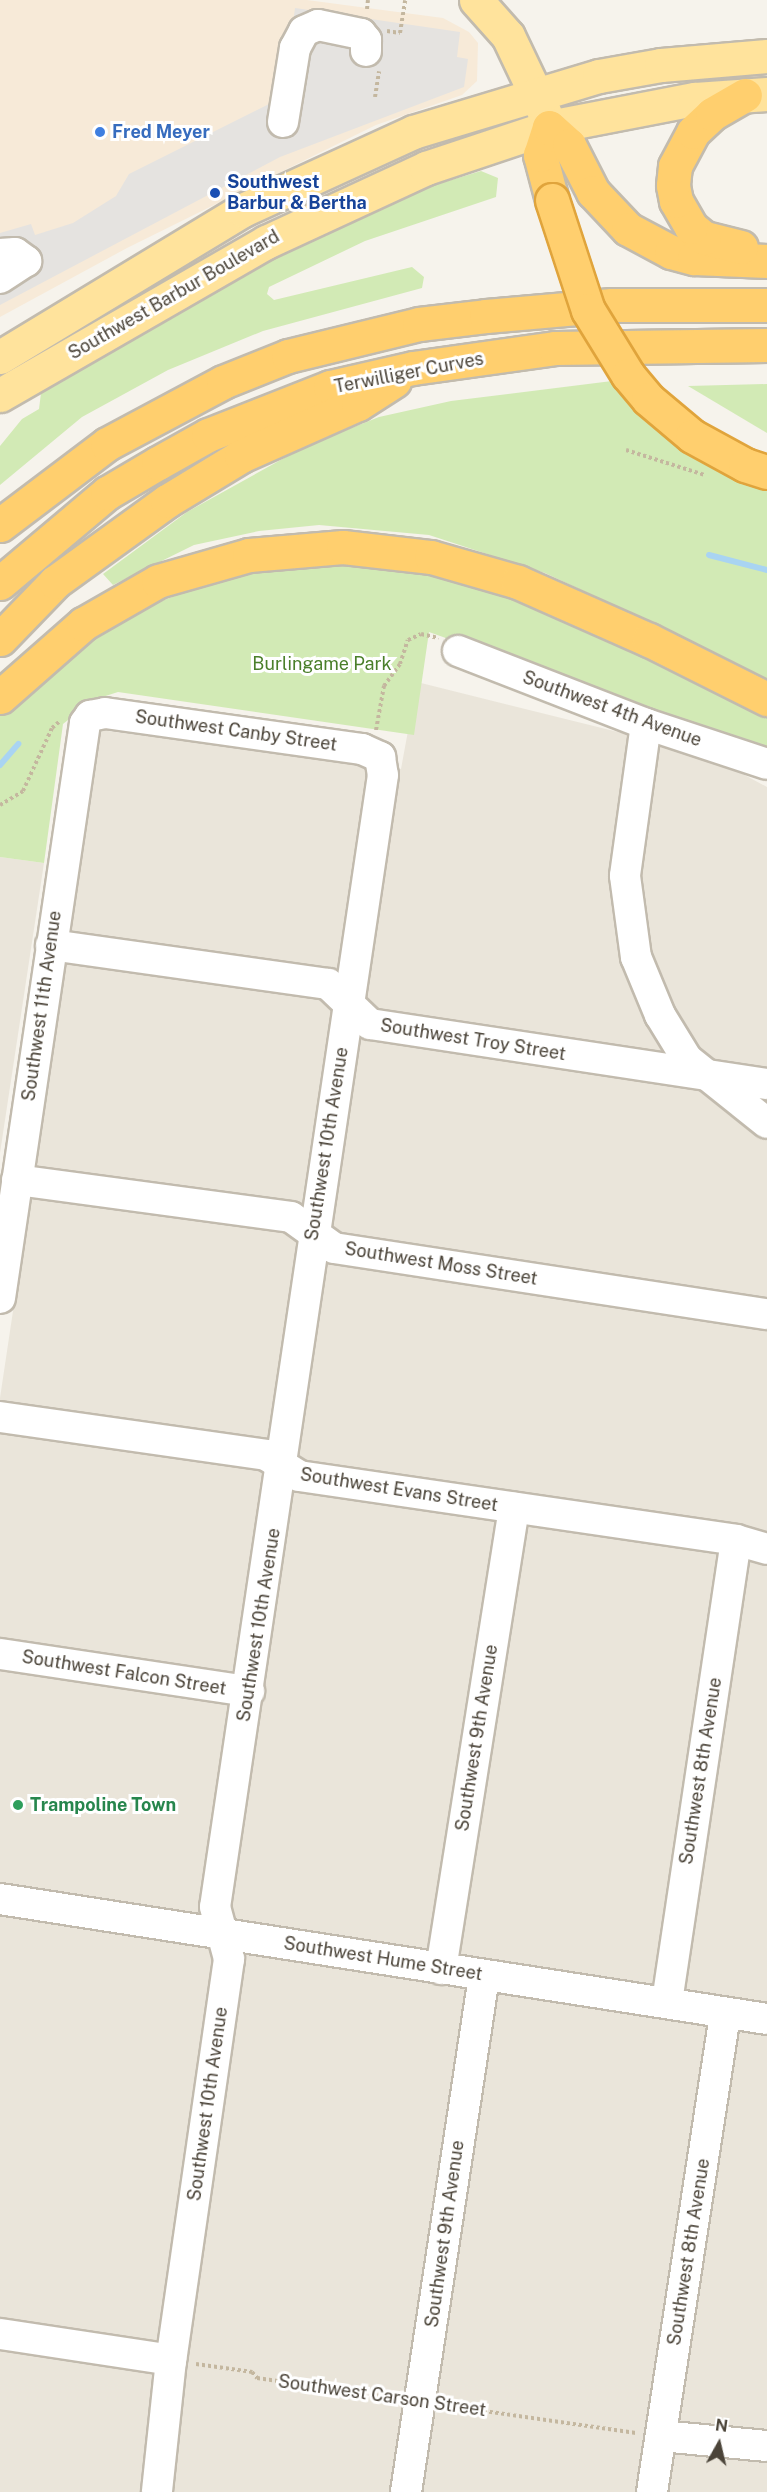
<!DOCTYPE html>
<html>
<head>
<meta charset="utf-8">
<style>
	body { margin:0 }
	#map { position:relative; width:767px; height:2492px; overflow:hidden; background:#f6f3ec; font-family:"Public Sans",sans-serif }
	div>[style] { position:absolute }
	.residential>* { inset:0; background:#eae5da }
	.commercial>* { inset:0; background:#f7ead8 }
	.green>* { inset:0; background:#d2eab5 }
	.parking>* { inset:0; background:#e5e3e0 }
	.stream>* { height:6px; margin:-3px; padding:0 3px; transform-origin:3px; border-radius:3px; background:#a9d4f2 }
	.path>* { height:4px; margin-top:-2px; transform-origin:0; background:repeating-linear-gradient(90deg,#c4b79f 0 3px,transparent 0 6px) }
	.roads { filter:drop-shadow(2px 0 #c2bbae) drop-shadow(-2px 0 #c2bbae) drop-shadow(0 2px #c2bbae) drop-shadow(0 -2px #c2bbae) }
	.minor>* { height:30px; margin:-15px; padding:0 15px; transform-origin:15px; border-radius:15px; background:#fff }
	.major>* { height:33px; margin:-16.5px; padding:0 16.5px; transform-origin:16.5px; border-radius:16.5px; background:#ffe39c }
	.highway>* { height:33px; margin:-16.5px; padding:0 16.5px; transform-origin:16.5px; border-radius:16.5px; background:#ffcf6e }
	.bridges { filter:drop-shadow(2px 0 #e0a43c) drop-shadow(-2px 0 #e0a43c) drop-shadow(0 2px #e0a43c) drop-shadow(0 -2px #e0a43c) }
	.highway-bridge>* { height:33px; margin:-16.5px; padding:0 16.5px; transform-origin:16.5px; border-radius:16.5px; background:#ffcf6e }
	.dots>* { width:16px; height:16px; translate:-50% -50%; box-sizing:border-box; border:3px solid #fff; border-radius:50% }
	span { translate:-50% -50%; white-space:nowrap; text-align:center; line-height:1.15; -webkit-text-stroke:6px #fff; paint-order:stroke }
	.shop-label { font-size:18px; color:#366cbe; font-weight:700 }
	.left { translate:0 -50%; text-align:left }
	.transit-label { font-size:18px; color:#164399; font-weight:700 }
	.street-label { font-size:18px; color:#4b4439 }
	.park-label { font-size:18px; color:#4a7f2a }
	.leisure-label { font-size:18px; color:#27864d; font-weight:700 }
	.north { position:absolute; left:689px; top:2414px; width:60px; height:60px; -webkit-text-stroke:4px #fff; paint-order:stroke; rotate:8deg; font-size:16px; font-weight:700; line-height:24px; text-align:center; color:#4b4439 }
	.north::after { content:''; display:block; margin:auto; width:21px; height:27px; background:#4b4439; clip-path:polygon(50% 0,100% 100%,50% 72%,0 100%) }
</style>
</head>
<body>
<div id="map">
	<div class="residential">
		<div style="clip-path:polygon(417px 682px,626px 734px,730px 767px,767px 787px,767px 2492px,0 2492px,0 1398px,100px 730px,401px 769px)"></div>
		<div style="clip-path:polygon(0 857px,44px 863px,0 1153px)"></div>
	</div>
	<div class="commercial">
		<div style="clip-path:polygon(0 0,307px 0,443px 18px,469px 32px,478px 43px,477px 81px,462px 95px,376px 125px,127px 248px,0 317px)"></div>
	</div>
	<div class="green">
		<div style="clip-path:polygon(481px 171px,498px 178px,496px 197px,365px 241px,269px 287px,267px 294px,274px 300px,412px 267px,424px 277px,422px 288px,263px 331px,168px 370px,82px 417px,0 485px,0 446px,22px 419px,39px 409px,41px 393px,251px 269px,345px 221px,428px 187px)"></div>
		<div style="clip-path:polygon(612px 381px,631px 404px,767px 488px,767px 753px,429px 632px,414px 735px,118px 692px,93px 700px,63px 724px,44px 863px,0 857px,0 716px,48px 665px,124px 615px,204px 585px,263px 571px,378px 562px,489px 584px,642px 655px,656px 625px,545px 573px,429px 535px,319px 525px,259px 531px,194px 545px,113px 585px,103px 574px,187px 512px,304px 447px,379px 417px,451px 401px)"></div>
		<div style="clip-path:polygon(767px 384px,767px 433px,688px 386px)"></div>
	</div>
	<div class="parking">
		<div style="clip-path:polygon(295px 8px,460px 32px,457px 57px,468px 59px,464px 87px,280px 157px,0 305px,0 233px,31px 224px,35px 235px,73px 223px,116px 196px,129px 174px,283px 97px)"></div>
	</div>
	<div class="stream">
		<div style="left:709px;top:555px;width:60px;rotate:14.5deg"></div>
		<div style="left:0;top:765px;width:28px;rotate:-49deg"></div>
	</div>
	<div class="path">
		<div style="left:367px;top:9px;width:9px;rotate:-84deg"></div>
		<div style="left:387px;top:31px;width:13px;rotate:9deg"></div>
		<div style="left:400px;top:33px;width:33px;rotate:-81deg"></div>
		<div style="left:375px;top:97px;width:26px;rotate:-81deg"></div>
		<div style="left:626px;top:450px;width:83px;rotate:17.6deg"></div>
		<div style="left:376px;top:730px;width:45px;rotate:-79.7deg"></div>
		<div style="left:384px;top:686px;width:27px;rotate:-54deg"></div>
		<div style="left:400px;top:664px;width:25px;rotate:-72deg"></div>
		<div style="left:408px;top:640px;width:14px;rotate:-25deg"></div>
		<div style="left:421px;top:634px;width:18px;rotate:13deg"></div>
		<div style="left:0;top:805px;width:27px;rotate:-31deg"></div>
		<div style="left:23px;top:791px;width:69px;rotate:-65.3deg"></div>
		<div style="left:52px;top:728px;width:11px;rotate:-41deg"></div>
		<div style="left:196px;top:2364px;width:57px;rotate:8.1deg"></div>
		<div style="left:252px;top:2372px;width:8px;rotate:50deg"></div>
		<div style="left:257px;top:2378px;width:140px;rotate:8.2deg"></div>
		<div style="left:442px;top:2405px;width:196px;rotate:8.2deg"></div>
	</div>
	<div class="roads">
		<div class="minor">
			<div style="left:283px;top:122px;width:75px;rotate:-80.8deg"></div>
			<div style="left:295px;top:48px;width:19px;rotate:-62deg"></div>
			<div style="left:304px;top:31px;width:15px;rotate:-23deg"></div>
			<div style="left:318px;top:25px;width:44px;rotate:11.8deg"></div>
			<div style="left:361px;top:34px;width:8px;rotate:50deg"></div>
			<div style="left:366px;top:40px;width:11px;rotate:90deg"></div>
			<div style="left:0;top:254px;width:15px;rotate:-4deg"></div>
			<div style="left:15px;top:253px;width:14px;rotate:36deg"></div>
			<div style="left:26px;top:261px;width:31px;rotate:147deg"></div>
			<div style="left:458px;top:651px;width:202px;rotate:21.2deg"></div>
			<div style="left:646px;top:724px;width:127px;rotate:18.3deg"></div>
			<div style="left:646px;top:724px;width:153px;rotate:97.9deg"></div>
			<div style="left:625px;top:876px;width:82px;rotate:82.3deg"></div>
			<div style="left:636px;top:957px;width:63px;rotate:67.5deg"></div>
			<div style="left:660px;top:1015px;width:52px;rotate:58.5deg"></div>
			<div style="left:687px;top:1059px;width:102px;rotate:38.7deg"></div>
			<div style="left:51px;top:945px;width:280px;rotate:8deg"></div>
			<div style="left:328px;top:984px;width:58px;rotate:43.6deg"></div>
			<div style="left:370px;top:1024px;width:402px;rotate:8.6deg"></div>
			<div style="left:17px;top:1180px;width:276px;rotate:7.7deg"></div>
			<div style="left:291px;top:1217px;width:53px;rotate:35.8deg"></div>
			<div style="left:334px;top:1248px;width:438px;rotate:8.7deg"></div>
			<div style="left:0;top:1298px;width:581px;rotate:-81.59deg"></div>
			<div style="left:85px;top:723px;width:9px;rotate:-54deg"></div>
			<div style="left:90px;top:716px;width:15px;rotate:-11deg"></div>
			<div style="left:105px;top:713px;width:260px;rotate:8deg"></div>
			<div style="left:362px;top:749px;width:20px;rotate:24deg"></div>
			<div style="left:380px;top:757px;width:18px;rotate:81deg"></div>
			<div style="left:383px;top:775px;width:1144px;rotate:98.44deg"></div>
			<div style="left:215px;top:1907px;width:54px;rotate:74.9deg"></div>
			<div style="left:229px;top:1959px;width:405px;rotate:98.2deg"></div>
			<div style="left:171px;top:2360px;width:133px;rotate:96.1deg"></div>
			<div style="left:0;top:1417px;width:269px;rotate:8.1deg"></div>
			<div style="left:266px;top:1455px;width:39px;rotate:32deg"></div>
			<div style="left:299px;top:1476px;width:442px;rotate:8.3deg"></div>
			<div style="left:736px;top:1540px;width:32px;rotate:16deg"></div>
			<div style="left:0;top:1654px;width:252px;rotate:8.5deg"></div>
			<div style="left:0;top:1899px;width:776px;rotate:8.89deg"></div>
			<div style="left:441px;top:1969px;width:467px;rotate:-81deg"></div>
			<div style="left:667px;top:2002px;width:467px;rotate:-81.5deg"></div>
			<div style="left:0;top:2334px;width:173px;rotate:8.6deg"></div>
			<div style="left:661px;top:2436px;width:106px;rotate:5.4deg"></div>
			<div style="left:406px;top:2492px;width:522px;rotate:-81.4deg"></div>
			<div style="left:652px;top:2492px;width:485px;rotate:-81.3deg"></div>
		</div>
		<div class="major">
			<div style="left:476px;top:0;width:48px;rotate:48.4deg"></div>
			<div style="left:508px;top:36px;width:86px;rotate:64.6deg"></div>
			<div style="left:0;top:357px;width:284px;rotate:-31.2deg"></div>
			<div style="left:243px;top:210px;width:187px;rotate:-24.6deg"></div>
			<div style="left:413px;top:132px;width:194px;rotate:-16.8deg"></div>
			<div style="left:599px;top:76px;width:63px;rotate:-10.1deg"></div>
			<div style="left:661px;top:65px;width:106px;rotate:-4.9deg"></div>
			<div style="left:0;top:395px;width:307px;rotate:-29.9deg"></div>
			<div style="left:266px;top:242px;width:176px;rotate:-24.8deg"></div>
			<div style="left:426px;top:168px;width:130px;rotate:-18.4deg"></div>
			<div style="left:549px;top:127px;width:149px;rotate:-10.9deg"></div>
			<div style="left:695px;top:99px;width:72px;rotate:-4deg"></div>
		</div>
		<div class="highway">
			<div style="left:552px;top:200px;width:47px;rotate:-104.9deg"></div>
			<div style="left:540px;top:155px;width:29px;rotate:-72deg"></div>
			<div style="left:549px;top:127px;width:27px;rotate:42deg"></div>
			<div style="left:569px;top:145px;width:53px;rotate:62.9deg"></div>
			<div style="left:593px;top:192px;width:51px;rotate:46.6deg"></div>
			<div style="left:628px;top:229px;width:49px;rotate:28.1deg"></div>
			<div style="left:671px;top:252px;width:24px;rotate:15deg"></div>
			<div style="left:694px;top:258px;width:73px;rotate:2.4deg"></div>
			<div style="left:741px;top:247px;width:38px;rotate:-166deg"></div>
			<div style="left:704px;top:238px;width:17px;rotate:-140deg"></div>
			<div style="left:691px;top:227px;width:30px;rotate:-120deg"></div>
			<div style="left:676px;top:201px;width:16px;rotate:-101deg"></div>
			<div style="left:673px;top:185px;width:19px;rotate:-84deg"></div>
			<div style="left:675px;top:166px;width:38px;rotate:-62deg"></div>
			<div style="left:693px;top:132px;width:26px;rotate:-43deg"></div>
			<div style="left:712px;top:114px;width:38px;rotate:-30deg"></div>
			<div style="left:0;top:525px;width:134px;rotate:-37.1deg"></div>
			<div style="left:107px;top:444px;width:132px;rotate:-28.1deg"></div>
			<div style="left:223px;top:382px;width:70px;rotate:-21.8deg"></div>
			<div style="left:288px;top:356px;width:135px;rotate:-13.7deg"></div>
			<div style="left:419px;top:324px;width:67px;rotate:-6.8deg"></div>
			<div style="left:486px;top:316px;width:126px;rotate:-5deg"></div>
			<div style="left:612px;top:305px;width:155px"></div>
			<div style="left:0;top:583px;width:140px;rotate:-40.1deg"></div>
			<div style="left:107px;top:493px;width:59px;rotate:-30.5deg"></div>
			<div style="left:158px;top:463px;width:57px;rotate:-29.2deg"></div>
			<div style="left:208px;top:435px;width:131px;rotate:-21.5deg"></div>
			<div style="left:330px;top:387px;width:85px;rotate:-12.9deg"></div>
			<div style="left:413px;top:368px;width:143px;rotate:-8deg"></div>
			<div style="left:555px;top:348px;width:212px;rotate:-0.8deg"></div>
			<div style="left:0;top:639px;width:79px;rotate:-46deg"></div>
			<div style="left:55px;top:582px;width:138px;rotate:-35.9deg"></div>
			<div style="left:167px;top:501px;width:87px;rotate:-31.3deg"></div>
			<div style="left:241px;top:456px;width:128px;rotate:-24deg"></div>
			<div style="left:358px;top:404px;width:43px;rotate:-32.6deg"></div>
			<div style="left:0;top:697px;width:111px;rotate:-41.3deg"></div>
			<div style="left:83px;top:624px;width:86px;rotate:-29.8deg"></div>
			<div style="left:158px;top:581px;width:95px;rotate:-15.9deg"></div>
			<div style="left:249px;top:555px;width:94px;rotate:-4.9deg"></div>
			<div style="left:343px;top:547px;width:89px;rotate:6.5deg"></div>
			<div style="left:431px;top:557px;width:91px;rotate:16deg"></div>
			<div style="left:518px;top:582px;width:143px;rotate:23.9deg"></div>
			<div style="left:649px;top:640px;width:132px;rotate:26.6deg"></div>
		</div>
	</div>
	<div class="bridges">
		<div class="highway-bridge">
			<div style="left:552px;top:200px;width:116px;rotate:71.9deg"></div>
			<div style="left:588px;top:310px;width:76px;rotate:58.4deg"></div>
			<div style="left:628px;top:375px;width:31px;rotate:50deg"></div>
			<div style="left:648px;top:399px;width:57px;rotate:40.1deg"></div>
			<div style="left:692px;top:436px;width:60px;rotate:28.7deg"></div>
			<div style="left:745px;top:465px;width:23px;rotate:18deg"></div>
		</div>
	</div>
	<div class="dots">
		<div style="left:100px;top:132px;background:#3f7fe0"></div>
		<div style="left:215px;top:193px;background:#1a4fb4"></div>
		<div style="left:18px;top:1805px;background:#2e9e5b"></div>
	</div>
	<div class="shop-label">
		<span class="left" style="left:112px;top:132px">Fred Meyer</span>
	</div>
	<div class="transit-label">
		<span class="left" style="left:227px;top:193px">Southwest<br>Barbur &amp; Bertha</span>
	</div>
	<div class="street-label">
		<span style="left:174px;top:295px;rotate:-30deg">Southwest Barbur Boulevard</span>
		<span style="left:409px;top:373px;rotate:-11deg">Terwilliger Curves</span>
		<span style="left:612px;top:709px;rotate:20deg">Southwest 4th Avenue</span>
		<span style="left:236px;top:731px;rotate:8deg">Southwest Canby Street</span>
		<span style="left:42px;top:1006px;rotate:-82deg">Southwest 11th Avenue</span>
		<span style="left:473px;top:1040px;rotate:9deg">Southwest Troy Street</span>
		<span style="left:327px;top:1144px;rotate:-81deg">Southwest 10th Avenue</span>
		<span style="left:441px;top:1264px;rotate:9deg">Southwest Moss Street</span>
		<span style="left:399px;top:1490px;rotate:9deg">Southwest Evans Street</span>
		<span style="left:259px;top:1625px;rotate:-81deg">Southwest 10th Avenue</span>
		<span style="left:124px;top:1673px;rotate:9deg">Southwest Falcon Street</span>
		<span style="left:477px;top:1738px;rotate:-81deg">Southwest 9th Avenue</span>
		<span style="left:701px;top:1771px;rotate:-81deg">Southwest 8th Avenue</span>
		<span style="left:383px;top:1959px;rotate:9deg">Southwest Hume Street</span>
		<span style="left:208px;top:2104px;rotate:-82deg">Southwest 10th Avenue</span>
		<span style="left:445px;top:2234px;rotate:-82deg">Southwest 9th Avenue</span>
		<span style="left:689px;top:2252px;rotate:-81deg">Southwest 8th Avenue</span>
		<span style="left:382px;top:2396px;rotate:8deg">Southwest Carson Street</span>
	</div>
	<div class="park-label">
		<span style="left:322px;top:664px">Burlingame Park</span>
	</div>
	<div class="leisure-label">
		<span class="left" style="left:30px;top:1805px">Trampoline Town</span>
	</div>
	<div class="north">N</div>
</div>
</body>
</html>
